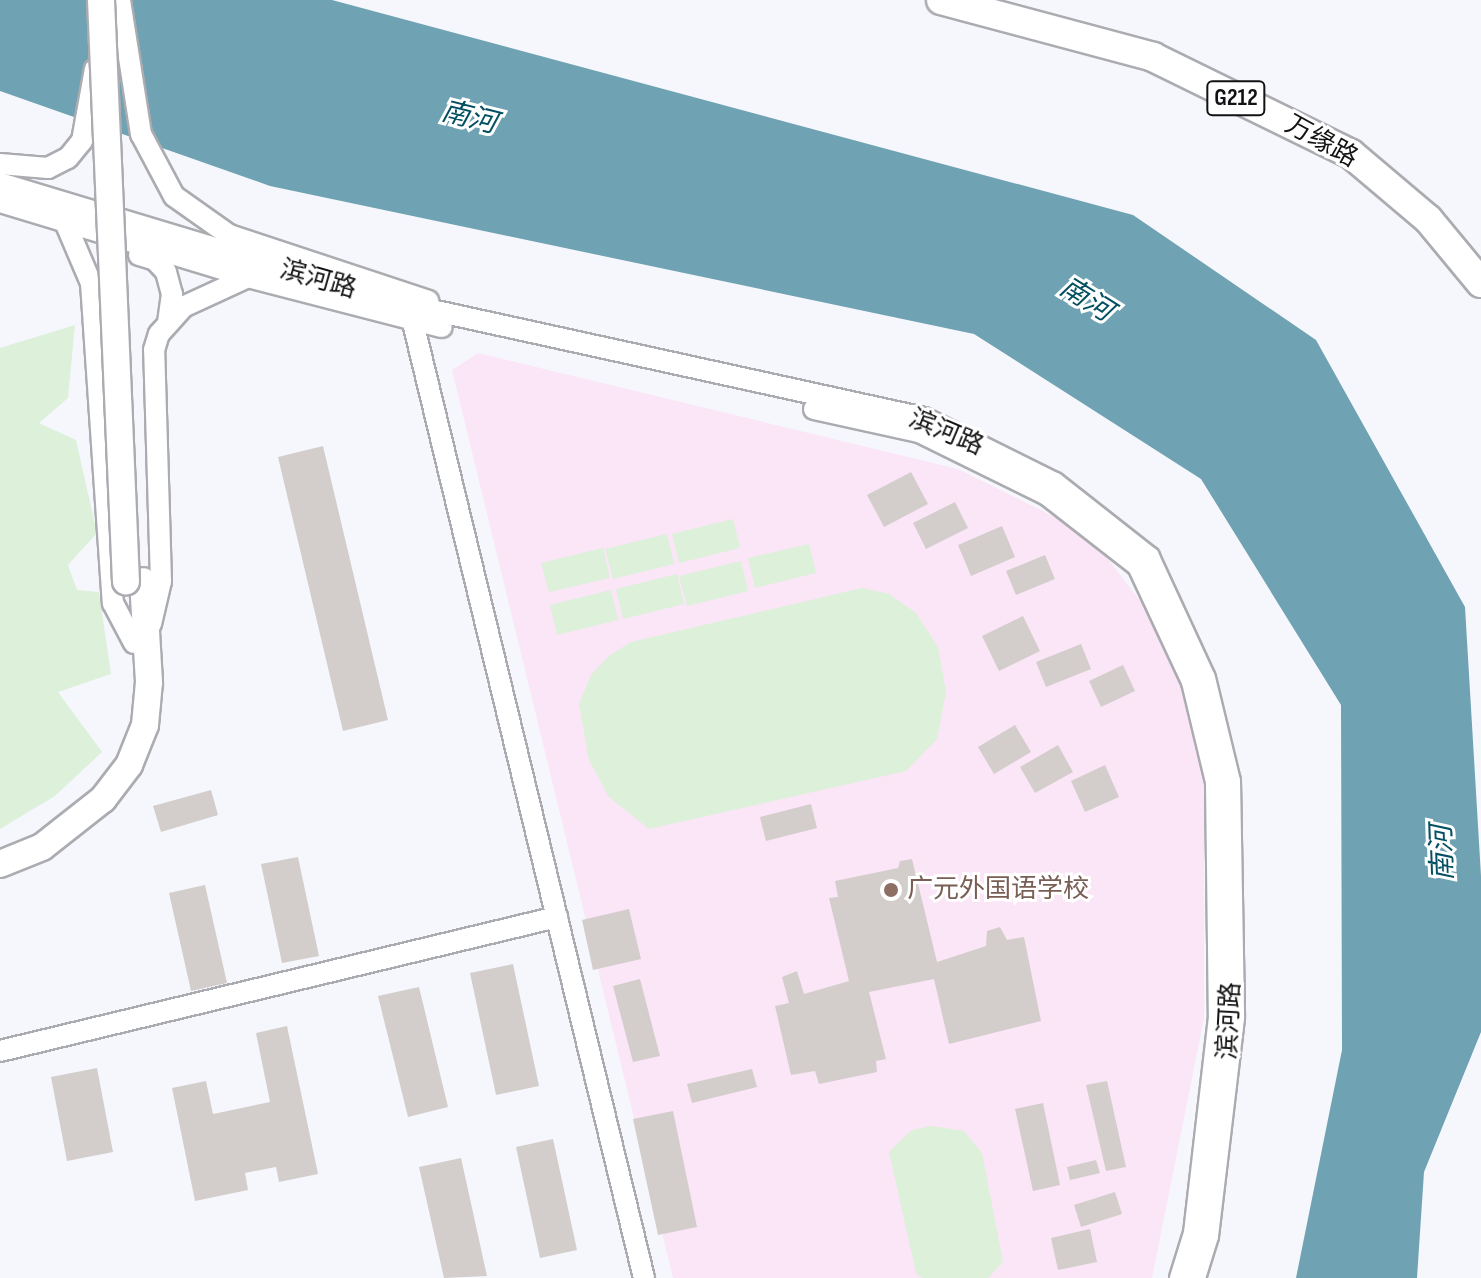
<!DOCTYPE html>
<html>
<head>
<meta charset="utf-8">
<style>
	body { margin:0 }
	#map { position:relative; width:1481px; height:1278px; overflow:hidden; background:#f6f7fc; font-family:"Sofia Sans Condensed","Noto Sans SC",sans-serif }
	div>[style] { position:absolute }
	.education>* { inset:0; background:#fae6f6 }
	.green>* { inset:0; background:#dcf0da }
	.water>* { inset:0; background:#6fa2b2 }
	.building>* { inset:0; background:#d3cecb }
	.roads { filter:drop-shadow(2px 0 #abacb1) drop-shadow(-2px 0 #abacb1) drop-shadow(0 2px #abacb1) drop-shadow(0 -2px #abacb1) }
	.tertiary>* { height:20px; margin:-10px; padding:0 10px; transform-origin:10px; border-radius:10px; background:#fff }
	.primary>* { height:26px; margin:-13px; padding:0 13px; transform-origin:13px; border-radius:13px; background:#fff }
	.trunk>* { height:28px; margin:-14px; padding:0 14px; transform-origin:14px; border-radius:14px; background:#fff }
	.bridges { filter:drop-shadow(2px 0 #abacb1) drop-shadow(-2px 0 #abacb1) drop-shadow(0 2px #abacb1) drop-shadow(0 -2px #abacb1) }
	.primary-bridge>* { height:26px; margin:-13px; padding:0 13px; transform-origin:13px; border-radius:13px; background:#fff }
	.dots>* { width:22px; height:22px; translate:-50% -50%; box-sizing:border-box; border:4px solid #fff; border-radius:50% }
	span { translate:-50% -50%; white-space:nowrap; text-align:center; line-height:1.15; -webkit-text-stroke:6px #fff; paint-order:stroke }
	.shield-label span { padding:2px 6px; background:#fff; border:2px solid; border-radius:6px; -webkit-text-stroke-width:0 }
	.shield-label { font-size:24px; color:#121214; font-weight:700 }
	.street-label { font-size:26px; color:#121214 }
	.education-label { font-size:26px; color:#785e54 }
	.left { translate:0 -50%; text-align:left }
	.water-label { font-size:28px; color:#035062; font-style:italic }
</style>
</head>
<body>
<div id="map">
	<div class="education">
		<div style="clip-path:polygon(478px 353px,958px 469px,1089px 534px,1166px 635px,1204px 762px,1204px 1018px,1152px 1278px,673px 1278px,452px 370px)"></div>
	</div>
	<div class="green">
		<div style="clip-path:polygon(75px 325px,68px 398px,39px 423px,76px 440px,97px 533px,68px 565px,77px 590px,99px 592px,111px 674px,58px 692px,102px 752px,55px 796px,0 829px,0 348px)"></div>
		<div style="clip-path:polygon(733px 519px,740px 548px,679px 563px,672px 534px)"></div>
		<div style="clip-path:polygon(667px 534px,674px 564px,613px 579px,605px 549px)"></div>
		<div style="clip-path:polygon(809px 544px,816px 573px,755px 588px,748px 558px)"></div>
		<div style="clip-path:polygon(603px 548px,610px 578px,549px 592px,541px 563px)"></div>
		<div style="clip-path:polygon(741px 561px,748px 591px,687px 606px,679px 576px)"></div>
		<div style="clip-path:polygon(677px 574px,684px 604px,623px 619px,616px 589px)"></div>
		<div style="clip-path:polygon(862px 588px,889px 594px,916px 613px,938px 647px,946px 692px,937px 739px,906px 771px,649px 829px,609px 797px,589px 760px,579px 704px,591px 675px,610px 655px,631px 642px)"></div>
		<div style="clip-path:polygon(611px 590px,618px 620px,557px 635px,550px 605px)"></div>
		<div style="clip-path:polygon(932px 1126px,964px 1131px,982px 1153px,1003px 1262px,988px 1278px,922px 1278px,916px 1273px,889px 1152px,912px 1130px)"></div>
	</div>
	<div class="water">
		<div style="clip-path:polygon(0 0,332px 0,1133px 215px,1316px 340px,1465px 607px,1481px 876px,1481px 1032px,1424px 1172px,1417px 1278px,1296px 1278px,1342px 1050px,1341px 705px,1201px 479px,974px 334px,270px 186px,0 91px)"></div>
	</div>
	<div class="building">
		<div style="clip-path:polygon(323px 446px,388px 720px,343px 731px,278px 457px)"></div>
		<div style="clip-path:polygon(911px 472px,928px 504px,884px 527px,867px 495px)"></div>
		<div style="clip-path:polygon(955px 502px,968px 528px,926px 549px,913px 523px)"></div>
		<div style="clip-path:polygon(1002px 526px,1015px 557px,971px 576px,958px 545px)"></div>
		<div style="clip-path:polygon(1045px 555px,1055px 579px,1016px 595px,1006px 571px)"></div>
		<div style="clip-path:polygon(1023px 616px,1040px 651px,999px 671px,982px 636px)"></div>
		<div style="clip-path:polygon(1081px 644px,1091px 669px,1046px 687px,1036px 662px)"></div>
		<div style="clip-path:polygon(1123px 665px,1135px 691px,1101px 707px,1089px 681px)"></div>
		<div style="clip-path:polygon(1015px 725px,1031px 752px,994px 774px,978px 747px)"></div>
		<div style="clip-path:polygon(1058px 745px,1073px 772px,1035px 793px,1020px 767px)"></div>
		<div style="clip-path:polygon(1105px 765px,1119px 797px,1085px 812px,1071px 781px)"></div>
		<div style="clip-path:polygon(211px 790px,218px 815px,161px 832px,153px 806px)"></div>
		<div style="clip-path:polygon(811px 804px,817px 828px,766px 841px,760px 817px)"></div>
		<div style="clip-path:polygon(298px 857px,319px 956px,282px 963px,261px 864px)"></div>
		<div style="clip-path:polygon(912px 859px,937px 962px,986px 946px,987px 931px,1000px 927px,1007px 940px,1024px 937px,1041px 1021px,949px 1044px,934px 979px,869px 992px,886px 1059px,876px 1061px,877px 1072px,819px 1084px,815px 1071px,791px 1075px,775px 1006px,789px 1003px,782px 977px,797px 971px,804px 994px,849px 981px,829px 898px,838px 897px,835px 881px,898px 868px,900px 861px)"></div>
		<div style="clip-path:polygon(205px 885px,227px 983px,191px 991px,169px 893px)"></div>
		<div style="clip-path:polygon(629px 909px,641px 959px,593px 970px,582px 920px)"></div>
		<div style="clip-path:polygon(513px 964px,539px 1086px,496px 1095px,470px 973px)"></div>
		<div style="clip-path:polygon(640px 979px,660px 1056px,633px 1062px,613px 986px)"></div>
		<div style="clip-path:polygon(419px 987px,448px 1107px,408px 1117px,378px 996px)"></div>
		<div style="clip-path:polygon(287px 1026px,318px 1174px,279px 1182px,276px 1167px,245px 1173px,248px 1190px,195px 1201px,172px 1088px,206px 1081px,213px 1114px,270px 1102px,256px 1033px)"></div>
		<div style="clip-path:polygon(97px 1068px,113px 1152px,67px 1161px,51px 1077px)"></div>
		<div style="clip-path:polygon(752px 1069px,757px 1087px,692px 1103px,687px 1084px)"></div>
		<div style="clip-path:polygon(1107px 1081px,1126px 1167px,1106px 1171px,1086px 1085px)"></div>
		<div style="clip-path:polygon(1043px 1103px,1060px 1185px,1033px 1191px,1015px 1109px)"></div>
		<div style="clip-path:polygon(673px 1111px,697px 1227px,658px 1235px,633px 1119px)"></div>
		<div style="clip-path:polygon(553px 1139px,577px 1250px,540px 1258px,516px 1147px)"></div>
		<div style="clip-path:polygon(461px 1158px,487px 1276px,444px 1278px,419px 1167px)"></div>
		<div style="clip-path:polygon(1096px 1160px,1100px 1173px,1070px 1180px,1067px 1167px)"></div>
		<div style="clip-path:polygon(1115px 1192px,1122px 1214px,1081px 1227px,1074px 1205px)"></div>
		<div style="clip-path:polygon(1090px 1229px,1097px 1262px,1058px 1270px,1051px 1238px)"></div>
	</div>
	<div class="roads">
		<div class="tertiary">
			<div style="left:120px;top:0;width:136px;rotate:81.1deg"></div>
			<div style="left:141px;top:134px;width:70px;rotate:62deg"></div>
			<div style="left:174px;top:196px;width:67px;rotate:35.3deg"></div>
			<div style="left:229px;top:235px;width:210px;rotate:18.3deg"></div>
			<div style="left:0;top:164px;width:48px;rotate:4.8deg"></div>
			<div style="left:48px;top:168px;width:22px;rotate:-27deg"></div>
			<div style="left:68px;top:158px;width:22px;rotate:-51deg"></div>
			<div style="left:82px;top:141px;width:73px;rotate:-79.8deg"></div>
			<div style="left:0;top:183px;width:413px;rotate:16.8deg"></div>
			<div style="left:395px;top:302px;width:542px;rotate:12.37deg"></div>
			<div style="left:924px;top:418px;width:146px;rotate:26.4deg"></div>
			<div style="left:1055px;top:483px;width:120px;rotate:38.2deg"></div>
			<div style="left:1149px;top:557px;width:133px;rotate:65.2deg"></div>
			<div style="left:1205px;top:678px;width:106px;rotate:76.4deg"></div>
			<div style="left:1230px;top:781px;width:237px;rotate:89deg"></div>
			<div style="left:1234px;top:1018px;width:220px;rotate:96.8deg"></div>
			<div style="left:1208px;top:1236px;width:44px;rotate:107.2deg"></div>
			<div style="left:0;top:202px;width:259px;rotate:16.8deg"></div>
			<div style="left:248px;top:277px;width:200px;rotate:14.5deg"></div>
			<div style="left:65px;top:222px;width:66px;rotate:66.9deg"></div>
			<div style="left:91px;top:283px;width:321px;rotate:86.1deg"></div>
			<div style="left:113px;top:603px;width:45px;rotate:62.3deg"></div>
			<div style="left:139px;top:255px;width:17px;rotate:17deg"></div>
			<div style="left:155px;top:260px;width:16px;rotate:47deg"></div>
			<div style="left:166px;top:272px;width:23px;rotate:75deg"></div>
			<div style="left:172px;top:294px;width:27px;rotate:98deg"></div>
			<div style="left:410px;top:310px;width:996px;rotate:76.41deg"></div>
			<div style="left:814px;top:409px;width:107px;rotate:12.4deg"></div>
			<div style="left:919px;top:432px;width:143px;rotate:26.2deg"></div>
			<div style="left:1047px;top:495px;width:115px;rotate:38deg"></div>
			<div style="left:1138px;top:566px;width:128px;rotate:65deg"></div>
			<div style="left:1192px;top:682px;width:103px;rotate:76.5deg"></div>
			<div style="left:1216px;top:782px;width:235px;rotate:89.3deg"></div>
			<div style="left:1219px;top:1017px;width:217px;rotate:96.6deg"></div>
			<div style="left:1194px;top:1233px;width:47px;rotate:107.3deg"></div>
			<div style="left:151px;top:624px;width:44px;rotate:-76.9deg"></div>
			<div style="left:161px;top:581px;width:231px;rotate:-91.7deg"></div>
			<div style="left:154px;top:350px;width:17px;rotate:-73deg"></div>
			<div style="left:159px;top:334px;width:36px;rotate:-48deg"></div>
			<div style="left:183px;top:307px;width:72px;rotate:-24.8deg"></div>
			<div style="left:0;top:1051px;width:573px;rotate:-13.53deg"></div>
		</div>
		<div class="primary">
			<div style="left:0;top:864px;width:45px;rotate:-22deg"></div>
			<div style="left:42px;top:847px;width:78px;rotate:-38.2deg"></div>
			<div style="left:103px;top:799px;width:43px;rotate:-52.6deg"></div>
			<div style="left:129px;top:765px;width:43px;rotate:-68.2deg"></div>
			<div style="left:145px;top:725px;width:43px;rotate:-84.7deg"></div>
			<div style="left:149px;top:682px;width:101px;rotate:-93.4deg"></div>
		</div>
		<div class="trunk">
			<div style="left:941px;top:0;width:220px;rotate:15deg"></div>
			<div style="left:1153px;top:57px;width:220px;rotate:26.1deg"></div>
			<div style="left:1351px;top:154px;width:101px;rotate:40.2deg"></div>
			<div style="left:1428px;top:219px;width:83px;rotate:50.4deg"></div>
		</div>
	</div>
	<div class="bridges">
		<div class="primary-bridge">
			<div style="left:101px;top:0;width:582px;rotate:87.54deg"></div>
		</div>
	</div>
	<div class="dots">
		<div style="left:891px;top:890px;background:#8d6e63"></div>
	</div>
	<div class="shield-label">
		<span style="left:1236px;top:98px">G212</span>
	</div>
	<div class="street-label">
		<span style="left:1321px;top:142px;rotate:29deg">万缘路</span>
		<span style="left:318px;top:280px;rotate:16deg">滨河路</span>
		<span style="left:946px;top:433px;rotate:23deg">滨河路</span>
		<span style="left:1230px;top:1021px;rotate:-87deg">滨河路</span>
	</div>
	<div class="education-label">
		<span class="left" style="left:907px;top:890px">广元外国语学校</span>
	</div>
	<div class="water-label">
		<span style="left:469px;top:118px;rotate:14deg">南河</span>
		<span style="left:1086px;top:300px;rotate:32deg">南河</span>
		<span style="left:1443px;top:853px;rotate:-92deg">南河</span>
	</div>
</div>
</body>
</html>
